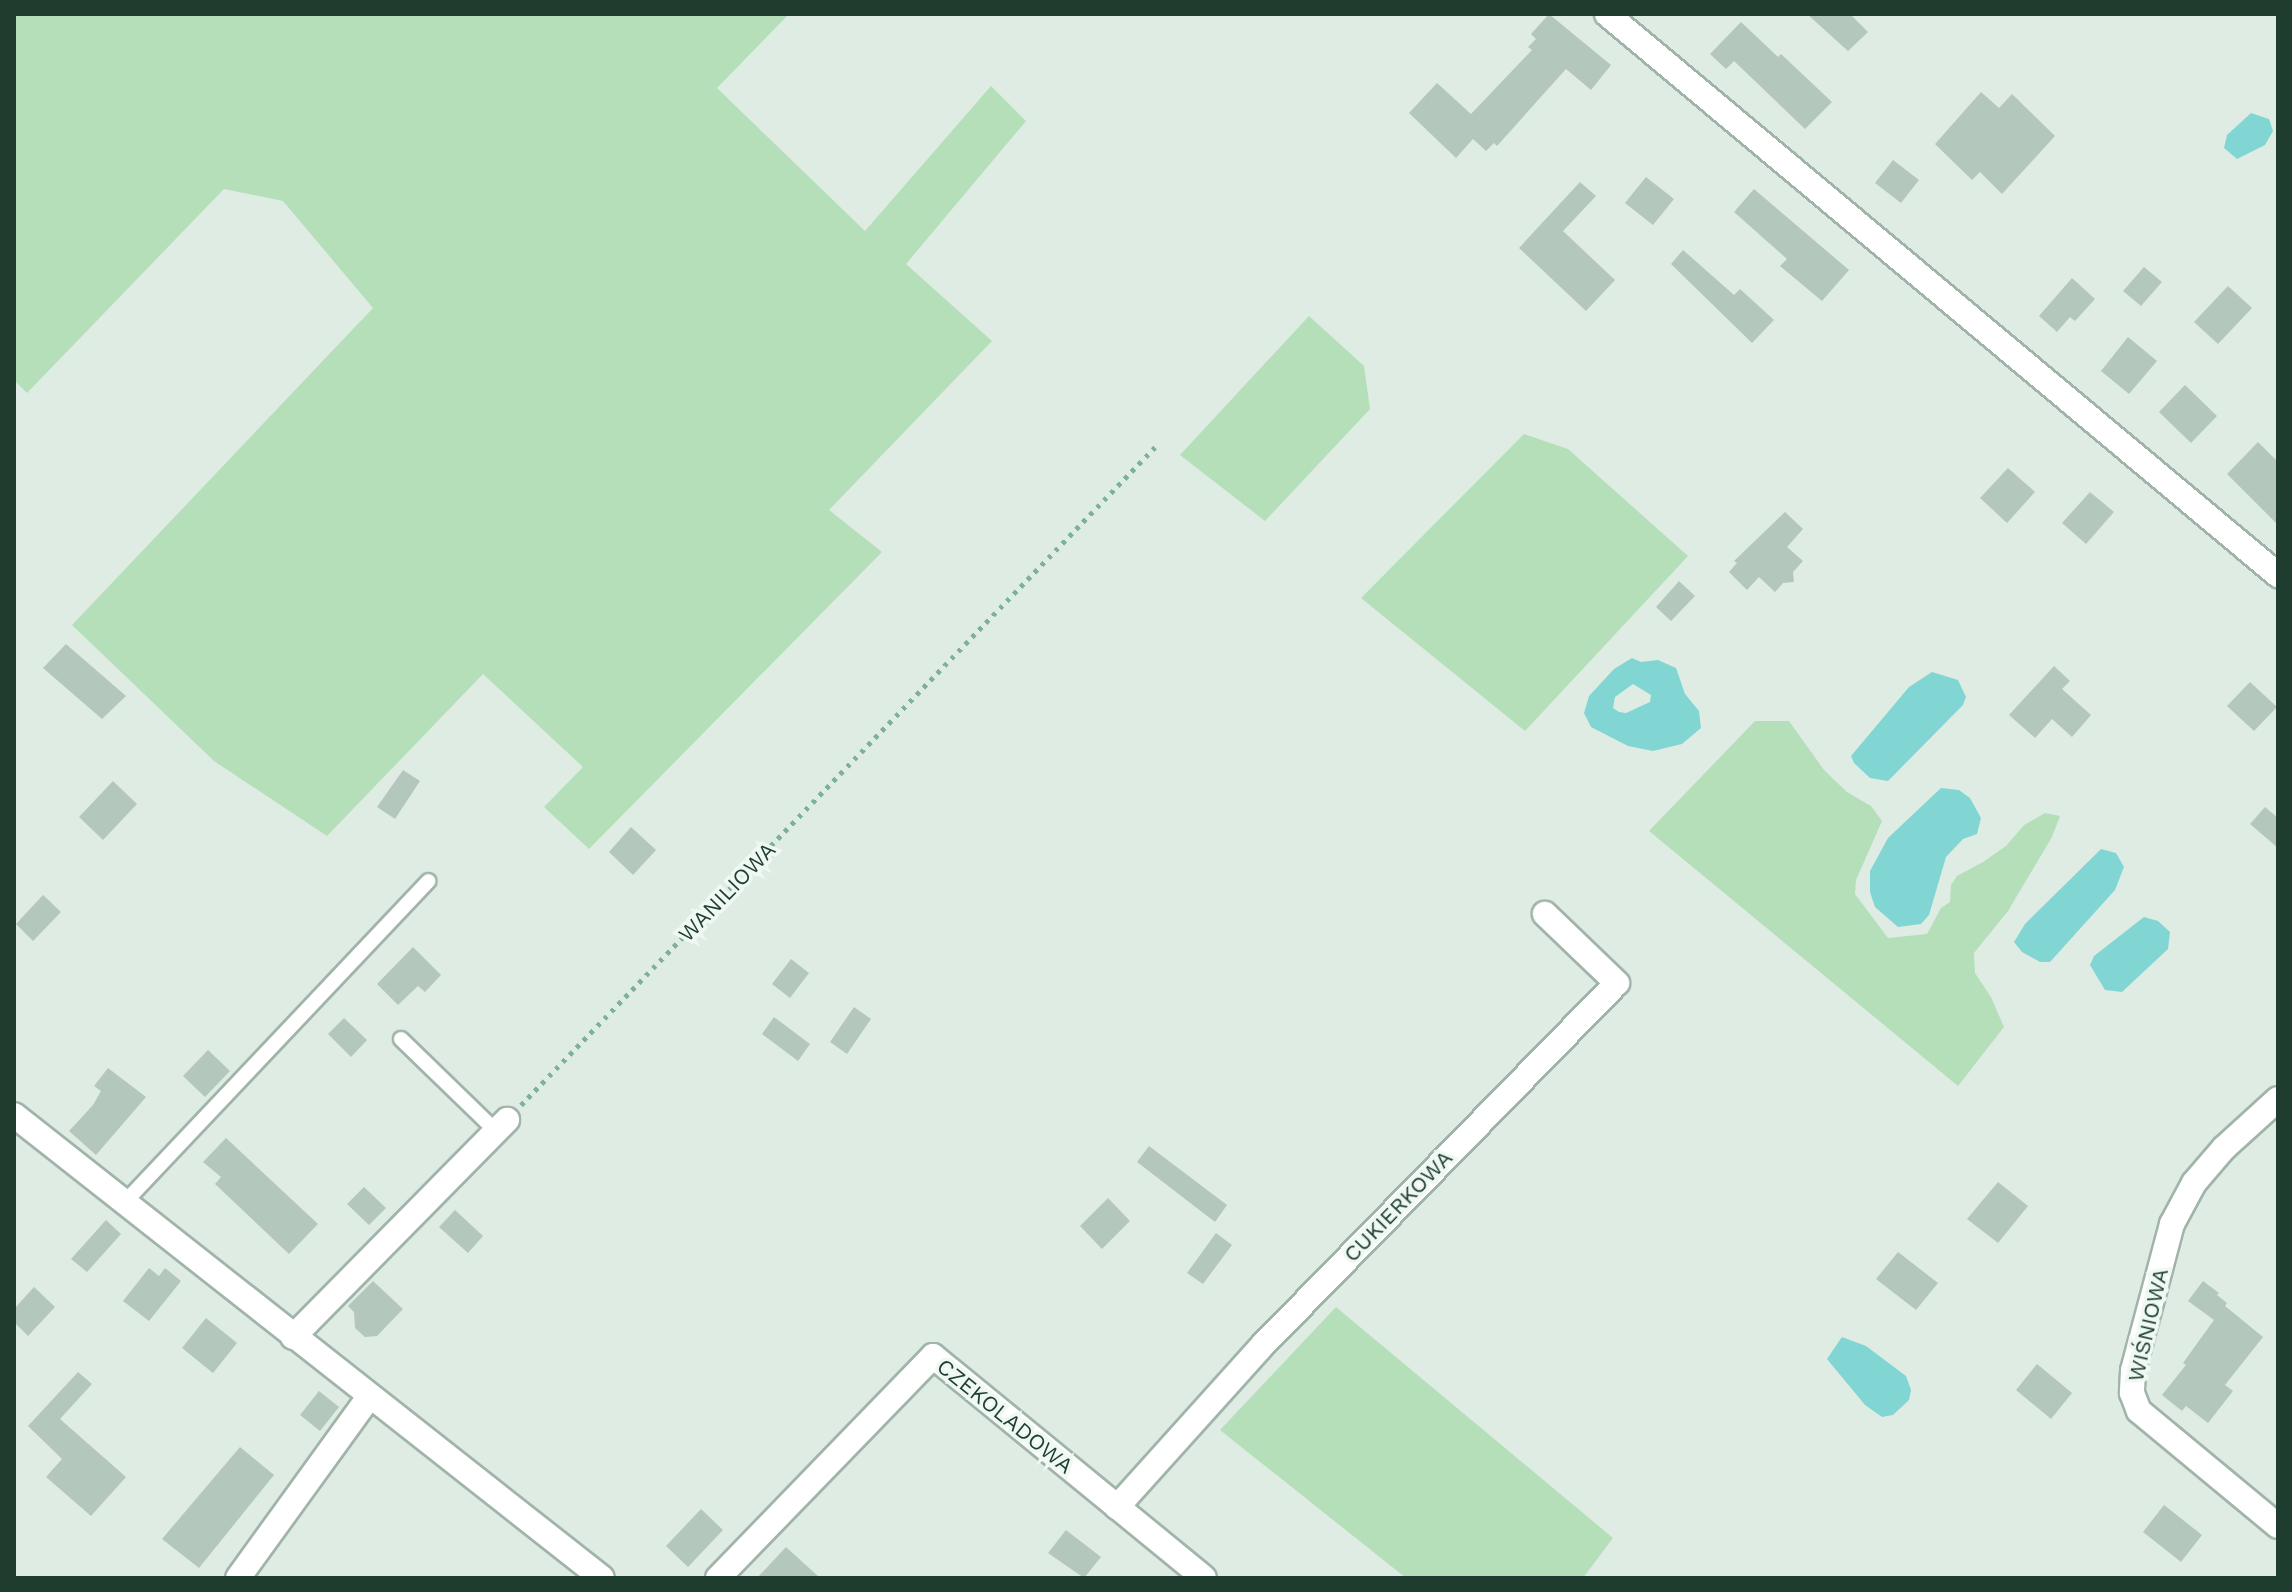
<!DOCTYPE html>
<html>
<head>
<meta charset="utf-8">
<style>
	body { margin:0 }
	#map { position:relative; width:2292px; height:1592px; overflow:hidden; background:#dfece4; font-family:"Work Sans",sans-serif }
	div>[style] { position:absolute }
	.green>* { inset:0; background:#b5dfb9 }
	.water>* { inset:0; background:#81d6d4 }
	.building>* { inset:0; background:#b4c7bc }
	.path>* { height:5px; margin-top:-2.5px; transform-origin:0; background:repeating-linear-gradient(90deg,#7cb298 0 4px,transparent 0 10px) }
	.roads { filter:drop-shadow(2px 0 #a1b4aa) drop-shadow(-2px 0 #a1b4aa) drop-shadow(0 2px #a1b4aa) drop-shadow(0 -2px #a1b4aa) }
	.lane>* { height:14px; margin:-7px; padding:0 7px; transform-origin:7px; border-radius:7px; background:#fff }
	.street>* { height:24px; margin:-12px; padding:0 12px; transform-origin:12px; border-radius:12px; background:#fff }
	span { translate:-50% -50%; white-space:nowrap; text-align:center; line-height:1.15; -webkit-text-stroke:7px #eff8f2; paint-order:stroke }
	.street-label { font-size:22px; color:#1e3d2f }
	.frame { position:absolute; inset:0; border:16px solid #1e3d2f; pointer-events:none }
</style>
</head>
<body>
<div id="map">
	<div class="green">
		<div style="clip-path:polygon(14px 14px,789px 14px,717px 88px,865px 231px,991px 86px,1026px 121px,906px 264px,992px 341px,829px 510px,882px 552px,589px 849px,544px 807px,583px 767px,483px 674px,327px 836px,214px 761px,72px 625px,373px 308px,283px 201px,224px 189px,27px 393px,14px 380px)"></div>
		<div style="clip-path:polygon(1309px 316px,1364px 366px,1370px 409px,1265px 521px,1180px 455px)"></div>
		<div style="clip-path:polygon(1524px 434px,1568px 449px,1688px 556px,1525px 731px,1361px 598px)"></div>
		<div style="clip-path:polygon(1755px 721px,1789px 721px,1824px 770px,1847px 792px,1871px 806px,1882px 821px,1856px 880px,1855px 894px,1888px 938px,1927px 934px,1941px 908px,1950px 902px,1951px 885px,1957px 876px,1983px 862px,2006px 846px,2024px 825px,2045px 813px,2060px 816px,2052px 837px,2008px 911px,1974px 953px,1975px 973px,1991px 997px,2004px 1027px,1958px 1086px,1649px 831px)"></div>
		<div style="clip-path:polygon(1336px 1307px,1613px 1538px,1583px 1578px,1406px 1578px,1220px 1430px)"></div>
	</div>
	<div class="water">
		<div style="clip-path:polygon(2251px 113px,2269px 119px,2273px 131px,2265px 145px,2237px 159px,2224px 148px,2227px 135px)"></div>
		<div style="clip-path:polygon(evenodd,1632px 658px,1641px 662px,1658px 660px,1676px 668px,1685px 694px,1699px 711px,1701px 728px,1682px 744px,1653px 751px,1628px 746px,1591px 727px,1584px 713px,1589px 696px,1614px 669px,1632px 658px,1633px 684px,1651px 695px,1650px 702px,1626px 713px,1619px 712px,1613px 708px,1615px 697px,1633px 684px)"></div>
		<div style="clip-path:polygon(1932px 672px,1958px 680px,1966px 697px,1963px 705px,1888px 781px,1870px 778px,1854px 763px,1851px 756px,1909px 687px)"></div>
		<div style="clip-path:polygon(1941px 788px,1959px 790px,1970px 798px,1981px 818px,1977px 834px,1963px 839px,1946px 857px,1929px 915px,1921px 924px,1898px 927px,1875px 907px,1870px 892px,1870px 871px,1888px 838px)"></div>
		<div style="clip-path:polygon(2101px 849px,2116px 853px,2124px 867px,2115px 890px,2050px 962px,2040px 962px,2022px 952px,2014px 942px,2025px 924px)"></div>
		<div style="clip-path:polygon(2144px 917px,2158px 921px,2170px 932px,2168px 949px,2122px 992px,2105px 990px,2090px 965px,2094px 956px)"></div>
		<div style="clip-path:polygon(1842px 1337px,1866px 1346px,1906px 1376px,1911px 1390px,1909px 1400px,1893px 1415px,1882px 1417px,1865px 1405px,1827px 1359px)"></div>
	</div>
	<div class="building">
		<div style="clip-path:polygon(1549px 14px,1611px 65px,1591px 90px,1566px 69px,1497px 146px,1494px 143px,1486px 151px,1473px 139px,1456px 158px,1409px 113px,1437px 83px,1471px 114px,1532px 50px,1528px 47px,1536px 39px,1531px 34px)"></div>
		<div style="clip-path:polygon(1807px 14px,1850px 14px,1868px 32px,1848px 51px)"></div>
		<div style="clip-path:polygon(1741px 22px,1778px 57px,1781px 54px,1832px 102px,1805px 129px,1734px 61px,1726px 69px,1710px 54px)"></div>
		<div style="clip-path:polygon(1981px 92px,1999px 108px,2012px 94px,2055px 136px,2002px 194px,1980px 172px,1972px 180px,1935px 144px)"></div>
		<div style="clip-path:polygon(1893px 160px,1919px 180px,1901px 203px,1875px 183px)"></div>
		<div style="clip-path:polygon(1646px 177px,1674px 199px,1653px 225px,1625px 203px)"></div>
		<div style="clip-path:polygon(1580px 182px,1596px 196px,1563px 231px,1615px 280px,1586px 311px,1519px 248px)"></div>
		<div style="clip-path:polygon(1754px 189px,1849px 270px,1822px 301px,1780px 266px,1787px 259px,1734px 212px)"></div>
		<div style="clip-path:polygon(1683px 250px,1734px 295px,1740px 289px,1774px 320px,1752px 343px,1671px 264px)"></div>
		<div style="clip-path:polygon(2144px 267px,2162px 282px,2141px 306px,2123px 291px)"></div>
		<div style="clip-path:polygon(2072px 278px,2095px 299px,2075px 321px,2070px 317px,2057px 332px,2039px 316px)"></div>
		<div style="clip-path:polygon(2228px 286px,2252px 308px,2218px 344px,2194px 322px)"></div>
		<div style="clip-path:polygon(2128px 337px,2157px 361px,2129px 394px,2101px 371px)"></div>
		<div style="clip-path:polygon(2185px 385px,2217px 416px,2191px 443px,2159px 412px)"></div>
		<div style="clip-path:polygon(2258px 442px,2278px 462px,2278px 525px,2227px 474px)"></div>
		<div style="clip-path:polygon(2008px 468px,2035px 492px,2007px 523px,1980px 498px)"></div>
		<div style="clip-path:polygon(2090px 492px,2114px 512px,2086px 544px,2062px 523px)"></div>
		<div style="clip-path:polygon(1785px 512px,1803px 529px,1787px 547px,1803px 561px,1793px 572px,1794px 582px,1783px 583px,1775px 592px,1759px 577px,1747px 590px,1729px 572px,1737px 563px,1734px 561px)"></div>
		<div style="clip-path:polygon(1679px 581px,1695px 596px,1671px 621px,1656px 607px)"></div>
		<div style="clip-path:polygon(66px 644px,126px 696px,102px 719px,43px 668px)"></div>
		<div style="clip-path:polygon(2054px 666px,2070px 681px,2062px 689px,2091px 715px,2072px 737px,2052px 719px,2035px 738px,2009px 715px)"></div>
		<div style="clip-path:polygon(2250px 682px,2277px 707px,2254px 731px,2227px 706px)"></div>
		<div style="clip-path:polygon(403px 770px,420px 781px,395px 819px,377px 807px)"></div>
		<div style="clip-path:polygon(113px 781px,137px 804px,103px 840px,79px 817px)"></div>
		<div style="clip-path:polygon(2265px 807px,2278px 818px,2278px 848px,2250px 824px)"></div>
		<div style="clip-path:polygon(631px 827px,656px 850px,633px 875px,609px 852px)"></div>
		<div style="clip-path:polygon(43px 895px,61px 912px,33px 941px,16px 924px)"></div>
		<div style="clip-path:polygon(413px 947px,441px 975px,425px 992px,418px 986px,398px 1005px,377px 984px)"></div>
		<div style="clip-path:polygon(791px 959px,809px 973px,790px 998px,772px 984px)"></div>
		<div style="clip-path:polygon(854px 1007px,871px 1019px,847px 1054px,830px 1042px)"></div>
		<div style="clip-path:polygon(774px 1017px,810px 1044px,798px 1061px,762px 1034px)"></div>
		<div style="clip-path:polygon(344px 1018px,367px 1040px,351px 1057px,328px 1034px)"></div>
		<div style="clip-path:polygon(208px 1050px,230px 1071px,205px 1097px,183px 1076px)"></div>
		<div style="clip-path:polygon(108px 1068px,146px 1097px,96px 1155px,69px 1131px,93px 1105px,101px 1091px,94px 1086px)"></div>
		<div style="clip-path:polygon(226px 1138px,318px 1224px,289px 1254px,215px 1184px,221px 1177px,203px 1162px)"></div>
		<div style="clip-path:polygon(1149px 1146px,1227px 1205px,1215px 1222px,1137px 1162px)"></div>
		<div style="clip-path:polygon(1998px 1182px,2028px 1206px,1998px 1243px,1967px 1219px)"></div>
		<div style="clip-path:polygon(364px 1187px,386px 1208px,369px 1225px,347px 1204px)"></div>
		<div style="clip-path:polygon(1108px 1198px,1130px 1221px,1102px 1249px,1080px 1226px)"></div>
		<div style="clip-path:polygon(455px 1210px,483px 1236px,468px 1253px,439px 1227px)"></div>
		<div style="clip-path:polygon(106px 1220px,121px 1234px,87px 1272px,71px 1259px)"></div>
		<div style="clip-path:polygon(1216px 1233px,1232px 1245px,1203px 1284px,1187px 1273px)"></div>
		<div style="clip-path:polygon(1898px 1252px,1938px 1283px,1916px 1310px,1876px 1279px)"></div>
		<div style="clip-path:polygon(149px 1268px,159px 1276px,165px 1268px,181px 1281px,149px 1321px,123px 1301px)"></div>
		<div style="clip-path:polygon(373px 1281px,403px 1309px,377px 1336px,365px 1337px,355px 1328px,354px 1312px,348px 1306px)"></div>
		<div style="clip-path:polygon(2203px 1281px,2219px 1293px,2217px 1295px,2227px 1303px,2225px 1306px,2263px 1337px,2225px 1385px,2233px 1391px,2208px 1423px,2186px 1406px,2182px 1411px,2162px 1395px,2186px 1365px,2183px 1363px,2214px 1320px,2188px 1301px)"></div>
		<div style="clip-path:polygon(34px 1287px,55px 1307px,28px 1336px,14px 1322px,14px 1309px)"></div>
		<div style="clip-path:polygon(206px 1318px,237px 1343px,213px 1373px,182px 1348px)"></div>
		<div style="clip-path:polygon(2037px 1364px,2072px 1393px,2051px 1419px,2016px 1390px)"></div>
		<div style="clip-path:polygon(78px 1372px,92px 1384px,60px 1419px,126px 1477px,91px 1516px,46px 1477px,62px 1459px,28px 1426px)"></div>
		<div style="clip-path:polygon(319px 1391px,339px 1407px,320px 1431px,300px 1415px)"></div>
		<div style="clip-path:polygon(240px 1447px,274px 1475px,199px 1568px,162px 1539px)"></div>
		<div style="clip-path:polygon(2164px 1505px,2202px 1535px,2181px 1562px,2143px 1532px)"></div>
		<div style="clip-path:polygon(701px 1509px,723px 1530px,688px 1567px,666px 1546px)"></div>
		<div style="clip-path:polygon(1066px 1530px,1101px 1557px,1084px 1578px,1048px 1553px)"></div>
		<div style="clip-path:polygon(786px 1547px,820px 1578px,757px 1578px)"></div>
	</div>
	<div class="path">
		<div style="left:521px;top:1105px;width:918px;rotate:-46.06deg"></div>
	</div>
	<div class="roads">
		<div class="lane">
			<div style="left:401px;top:1039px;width:132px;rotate:44.1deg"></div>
			<div style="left:124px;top:1203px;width:443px;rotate:-46.6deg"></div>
		</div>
		<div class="street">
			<div style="left:1607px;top:14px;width:875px;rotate:39.9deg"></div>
			<div style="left:2278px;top:1099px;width:73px;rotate:137.8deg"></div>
			<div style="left:2224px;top:1148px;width:46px;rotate:130.6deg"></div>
			<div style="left:2194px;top:1183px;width:47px;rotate:118.2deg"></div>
			<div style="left:2172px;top:1224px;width:152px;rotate:104.9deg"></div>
			<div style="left:2133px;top:1371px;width:22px;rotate:93deg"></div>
			<div style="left:2132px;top:1393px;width:19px;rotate:69deg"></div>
			<div style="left:2139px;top:1411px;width:180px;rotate:39.6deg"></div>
			<div style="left:14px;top:1115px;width:748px;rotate:38.22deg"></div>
			<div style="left:293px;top:1337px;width:305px;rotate:-45.4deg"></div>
			<div style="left:1117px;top:1507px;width:215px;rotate:-48deg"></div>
			<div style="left:1261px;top:1347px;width:509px;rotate:-45.64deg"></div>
			<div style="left:1617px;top:983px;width:100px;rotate:-136.2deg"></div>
			<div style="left:238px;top:1578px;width:223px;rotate:-54.1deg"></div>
			<div style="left:718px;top:1578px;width:309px;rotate:-45.9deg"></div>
			<div style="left:933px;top:1356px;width:350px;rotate:39.3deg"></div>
		</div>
	</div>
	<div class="street-label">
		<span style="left:727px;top:892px;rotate:-46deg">WANILIOWA</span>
		<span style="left:1398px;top:1206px;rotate:-46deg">CUKIERKOWA</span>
		<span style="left:2148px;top:1325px;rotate:-77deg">WIŚNIOWA</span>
		<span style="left:1005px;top:1416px;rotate:39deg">CZEKOLADOWA</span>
	</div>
	<div class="frame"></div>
</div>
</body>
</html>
